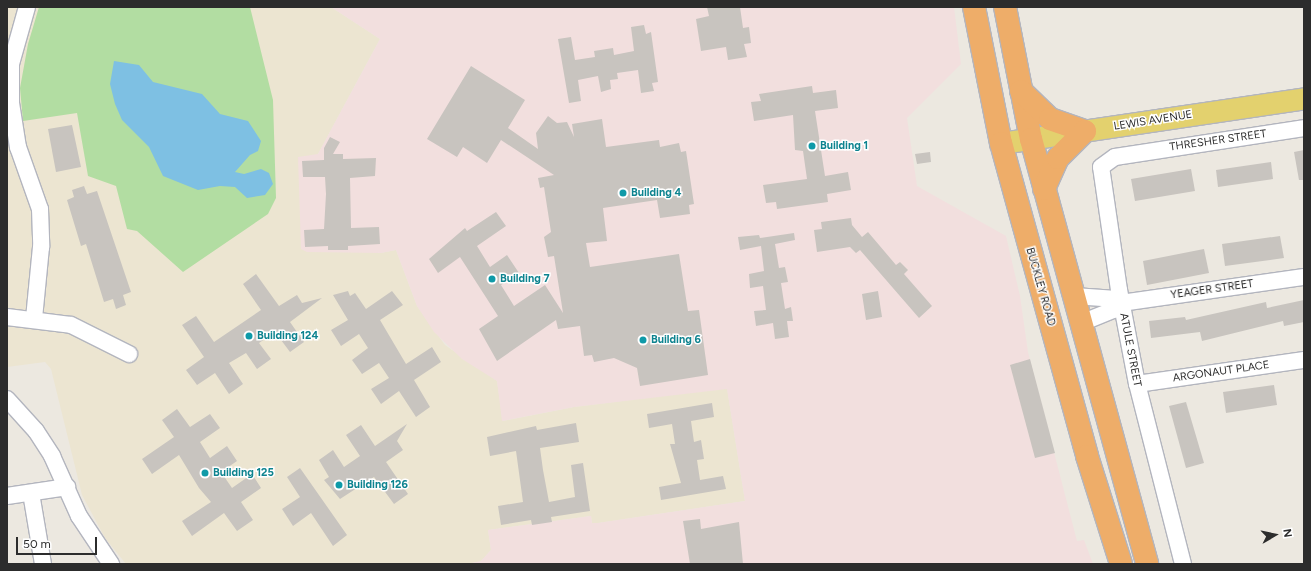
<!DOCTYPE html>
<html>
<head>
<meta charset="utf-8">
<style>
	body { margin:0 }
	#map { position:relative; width:1311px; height:571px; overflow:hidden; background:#ece8e0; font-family:Figtree,sans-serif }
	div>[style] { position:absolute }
	.education>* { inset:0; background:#ece5d1 }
	.medical>* { inset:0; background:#f2dfde }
	.green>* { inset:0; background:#b2dda2 }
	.water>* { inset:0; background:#7ec0e3 }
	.building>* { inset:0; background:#c8c4bf }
	.roads { filter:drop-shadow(1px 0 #b3b5be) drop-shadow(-1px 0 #b3b5be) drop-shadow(0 1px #b3b5be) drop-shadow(0 -1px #b3b5be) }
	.minor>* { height:16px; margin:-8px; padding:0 8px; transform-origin:8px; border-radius:8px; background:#fff }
	.major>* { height:21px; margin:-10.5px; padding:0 10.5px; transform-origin:10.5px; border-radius:10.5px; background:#e3d16e }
	.highway>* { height:22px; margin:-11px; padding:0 11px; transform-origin:11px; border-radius:11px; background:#eead69 }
	.dots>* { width:11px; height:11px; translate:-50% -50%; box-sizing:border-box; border:2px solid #fff; border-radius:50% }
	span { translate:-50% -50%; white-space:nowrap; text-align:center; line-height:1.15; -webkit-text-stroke:3px #fff; paint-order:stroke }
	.street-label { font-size:11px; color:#2c2c2c }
	.culture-label { font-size:11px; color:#0d838f; font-weight:700 }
	.left { translate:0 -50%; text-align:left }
	.frame { position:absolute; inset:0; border:8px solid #2c2c2c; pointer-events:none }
	.north { position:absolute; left:1255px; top:515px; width:40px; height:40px; -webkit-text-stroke:3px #fff; paint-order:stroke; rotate:81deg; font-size:11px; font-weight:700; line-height:16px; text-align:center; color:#2c2c2c }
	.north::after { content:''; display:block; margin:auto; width:14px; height:18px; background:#2c2c2c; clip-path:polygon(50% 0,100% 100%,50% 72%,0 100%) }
	.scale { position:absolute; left:16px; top:537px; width:81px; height:18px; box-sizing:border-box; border:2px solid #2c2c2c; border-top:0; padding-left:5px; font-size:12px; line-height:14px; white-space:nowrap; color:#2c2c2c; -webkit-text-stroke:3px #fff; paint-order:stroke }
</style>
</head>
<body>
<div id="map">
	<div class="education">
		<div style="clip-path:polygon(7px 7px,331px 7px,380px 39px,318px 154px,381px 253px,396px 250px,417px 306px,445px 345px,497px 381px,503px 421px,574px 407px,727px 388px,745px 501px,598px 523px,592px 523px,591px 516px,488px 530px,491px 550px,481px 561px,468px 564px,126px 564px,105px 538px,82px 495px,51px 369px,45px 362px,7px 367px)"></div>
	</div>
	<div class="medical">
		<div style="clip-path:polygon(331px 7px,954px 7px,961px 64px,907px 118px,917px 186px,1006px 236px,1020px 296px,1028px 352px,1077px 541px,1084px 540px,1093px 564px,468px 564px,481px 561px,491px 550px,488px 530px,591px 516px,592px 523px,598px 523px,745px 501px,727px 389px,574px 407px,502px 421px,497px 381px,462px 359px,434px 332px,417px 306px,396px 250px,381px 253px,307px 252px,301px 249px,298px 157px,318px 154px,380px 39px)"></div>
	</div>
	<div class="green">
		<div style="clip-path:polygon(39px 7px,250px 7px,273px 100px,276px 198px,268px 214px,183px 272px,137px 231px,127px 229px,116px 186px,88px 176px,77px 113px,23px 121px,20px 88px,28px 44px)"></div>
	</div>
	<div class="water">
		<div style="clip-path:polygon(114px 61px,139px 65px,153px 82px,202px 94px,220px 114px,248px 121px,261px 141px,258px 151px,250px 155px,235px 172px,244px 174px,261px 169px,269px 173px,273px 184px,265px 195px,247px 198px,235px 187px,220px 186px,198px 190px,163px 176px,149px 147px,122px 120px,115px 104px,110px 84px)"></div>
	</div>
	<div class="building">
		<div style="clip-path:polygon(707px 7px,740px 7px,743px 28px,749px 27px,751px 43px,744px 44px,747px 57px,728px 60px,726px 47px,701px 51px,696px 19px,709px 16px)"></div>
		<div style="clip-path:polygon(644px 25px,646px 34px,651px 32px,658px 82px,652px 83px,654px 91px,641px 93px,638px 70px,617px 73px,618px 79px,610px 80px,611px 89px,601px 92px,598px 76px,578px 80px,581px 101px,569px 103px,558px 39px,571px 37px,575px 60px,595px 57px,594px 51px,613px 48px,614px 55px,634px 51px,631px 27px)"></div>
		<div style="clip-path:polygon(471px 66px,525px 100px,508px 128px,538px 149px,536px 133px,548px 116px,557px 123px,567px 122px,574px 137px,572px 124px,602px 119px,606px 147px,659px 140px,660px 147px,679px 143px,681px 152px,686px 151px,694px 204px,689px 205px,690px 214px,660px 218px,657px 200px,603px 208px,607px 241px,586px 243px,590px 267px,679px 254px,688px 311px,699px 310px,708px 375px,640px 386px,637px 368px,614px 358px,594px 362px,592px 355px,584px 356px,580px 326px,558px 329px,556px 320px,497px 361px,479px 329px,498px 316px,460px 257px,438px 273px,429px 259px,465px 228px,467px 231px,496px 212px,506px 226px,477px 246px,490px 267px,507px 255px,519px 273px,501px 285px,514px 306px,545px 285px,563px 313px,554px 256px,548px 257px,544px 237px,551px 232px,544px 187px,540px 188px,538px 178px,554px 175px,501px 140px,487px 163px,463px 147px,457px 157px,427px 139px)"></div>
		<div style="clip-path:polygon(812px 86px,813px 93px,836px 90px,838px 108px,815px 111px,825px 176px,848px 172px,851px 190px,827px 194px,828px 202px,777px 209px,776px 202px,766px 203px,763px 185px,807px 179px,803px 151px,795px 150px,793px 115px,754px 121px,751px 102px,761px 101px,759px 94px)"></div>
		<div style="clip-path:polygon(72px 125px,81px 167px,56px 172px,48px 129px)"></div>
		<div style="clip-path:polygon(330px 137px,340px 142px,333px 154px,343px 154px,343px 159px,376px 158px,375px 176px,350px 178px,351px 228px,379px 227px,380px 244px,348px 246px,348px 250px,328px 250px,328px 246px,305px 247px,304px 230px,324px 229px,326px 194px,325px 177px,303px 177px,302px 161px,324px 160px,324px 148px)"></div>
		<div style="clip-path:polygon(1304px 150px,1304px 180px,1299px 180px,1294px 152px)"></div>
		<div style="clip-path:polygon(930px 152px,931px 162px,917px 164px,915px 154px)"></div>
		<div style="clip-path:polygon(1271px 162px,1273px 179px,1218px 187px,1216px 170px)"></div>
		<div style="clip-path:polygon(1191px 169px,1195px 191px,1135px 201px,1131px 179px)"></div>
		<div style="clip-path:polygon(84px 186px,87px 194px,97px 191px,131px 292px,123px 295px,126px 305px,116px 309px,113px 299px,104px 302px,86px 244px,81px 246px,67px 200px,74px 197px,72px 190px)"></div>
		<div style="clip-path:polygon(851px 218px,852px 225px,862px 237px,868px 232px,896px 265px,900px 262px,908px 270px,904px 274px,932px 306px,919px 318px,860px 250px,856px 253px,850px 247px,817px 252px,814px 230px,822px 229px,821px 222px)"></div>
		<div style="clip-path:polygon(794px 233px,795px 240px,775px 244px,779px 268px,785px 267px,788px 282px,781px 283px,785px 309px,791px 307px,793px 321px,787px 321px,789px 337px,775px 339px,773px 323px,756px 326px,754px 311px,766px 310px,763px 286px,750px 288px,749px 274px,764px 271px,761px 246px,740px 250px,738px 237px,759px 235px,760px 238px)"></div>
		<div style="clip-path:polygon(1280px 236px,1284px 258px,1225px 266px,1222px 244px)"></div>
		<div style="clip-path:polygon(1204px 249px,1209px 273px,1147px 285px,1143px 261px)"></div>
		<div style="clip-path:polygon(256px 274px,279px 306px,297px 295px,302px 303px,322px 298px,290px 322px,304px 342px,290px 352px,275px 332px,259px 343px,271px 359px,257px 369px,246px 353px,229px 363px,243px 384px,229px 394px,215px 373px,197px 385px,186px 370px,204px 357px,182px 325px,196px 316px,214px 342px,261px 310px,243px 284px)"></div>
		<div style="clip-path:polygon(348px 291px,350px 296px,355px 293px,366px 309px,392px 291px,403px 305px,380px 320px,406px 364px,432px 347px,441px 362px,414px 380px,430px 407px,416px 417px,399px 391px,381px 404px,371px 389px,389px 378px,379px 363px,362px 374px,352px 360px,368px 348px,359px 334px,341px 346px,331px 330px,348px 320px,333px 295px)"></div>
		<div style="clip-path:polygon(878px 291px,882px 317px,866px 320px,862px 294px)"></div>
		<div style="clip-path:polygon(1304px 300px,1304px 322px,1284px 326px,1283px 321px,1202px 341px,1200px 332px,1151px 338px,1149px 321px,1185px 317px,1186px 320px,1266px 302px,1267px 308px)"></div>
		<div style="clip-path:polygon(1030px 359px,1055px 453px,1035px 458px,1010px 365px)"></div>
		<div style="clip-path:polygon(1274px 385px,1277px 405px,1226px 413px,1223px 392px)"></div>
		<div style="clip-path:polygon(1186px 402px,1204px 463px,1186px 468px,1169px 406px)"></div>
		<div style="clip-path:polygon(712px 403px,714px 417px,691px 421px,694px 442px,701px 440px,704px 459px,697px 460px,700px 480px,723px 476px,726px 489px,661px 500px,659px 487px,681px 483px,670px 444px,675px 444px,672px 424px,649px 428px,647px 414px)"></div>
		<div style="clip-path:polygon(177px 409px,190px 427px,210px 414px,220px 428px,200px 442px,210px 458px,227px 446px,237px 461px,221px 472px,232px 488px,252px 474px,261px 488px,241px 502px,253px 520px,237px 531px,224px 513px,192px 536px,182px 521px,211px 502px,199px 488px,179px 455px,152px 474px,142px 459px,174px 437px,162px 420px)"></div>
		<div style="clip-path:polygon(576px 423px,579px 442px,540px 448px,543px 470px,549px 502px,575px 497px,571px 465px,583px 463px,590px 511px,551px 517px,552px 522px,532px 525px,531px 520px,501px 525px,498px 506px,523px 502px,516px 451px,490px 456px,487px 437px,536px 426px,537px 430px)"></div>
		<div style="clip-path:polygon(407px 424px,397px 441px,403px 450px,386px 462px,408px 494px,394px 504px,374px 477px,340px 499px,324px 480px,329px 477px,319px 460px,333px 450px,344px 467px,360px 456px,346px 435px,361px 425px,375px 446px)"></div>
		<div style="clip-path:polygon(300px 468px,347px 535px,333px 546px,311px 513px,293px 526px,282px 509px,300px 497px,287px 477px)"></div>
		<div style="clip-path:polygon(700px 519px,701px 529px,739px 522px,743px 564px,690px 564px,683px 521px)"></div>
	</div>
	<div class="roads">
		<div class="minor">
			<div style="left:27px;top:7px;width:59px;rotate:105.7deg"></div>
			<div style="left:11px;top:64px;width:39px;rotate:90deg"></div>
			<div style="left:11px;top:103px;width:45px;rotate:81deg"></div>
			<div style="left:18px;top:147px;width:66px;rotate:70.5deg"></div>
			<div style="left:40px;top:209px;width:38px;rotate:88deg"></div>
			<div style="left:41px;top:247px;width:72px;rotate:95.6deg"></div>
			<div style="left:1074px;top:296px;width:39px;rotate:4deg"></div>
			<div style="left:1113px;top:299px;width:9px;rotate:27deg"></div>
			<div style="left:1121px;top:303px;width:185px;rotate:-8.1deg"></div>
			<div style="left:7px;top:317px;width:64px;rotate:7.1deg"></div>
			<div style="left:71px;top:325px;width:65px;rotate:26.6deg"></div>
			<div style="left:1081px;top:323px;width:35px;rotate:-22deg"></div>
			<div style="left:1113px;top:310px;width:11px;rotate:-41deg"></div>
			<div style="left:1137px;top:384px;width:169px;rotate:-8.2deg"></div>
			<div style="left:7px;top:399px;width:43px;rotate:47.8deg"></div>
			<div style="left:36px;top:431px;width:30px;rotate:57deg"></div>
			<div style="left:52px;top:456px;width:66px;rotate:65.8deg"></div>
			<div style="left:79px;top:516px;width:58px;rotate:56.3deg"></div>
			<div style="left:31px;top:493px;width:72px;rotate:80.4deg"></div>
			<div style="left:7px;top:496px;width:61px;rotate:-8.5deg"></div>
			<div style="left:1183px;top:564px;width:186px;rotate:-104.3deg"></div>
			<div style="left:1137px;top:384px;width:96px;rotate:-100.8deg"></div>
			<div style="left:1119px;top:290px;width:124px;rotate:-98.3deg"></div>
			<div style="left:1101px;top:167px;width:17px;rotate:-36deg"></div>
			<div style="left:1115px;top:157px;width:191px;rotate:-8.7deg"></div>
		</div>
		<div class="major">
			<div style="left:1001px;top:143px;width:306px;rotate:-8.4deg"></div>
		</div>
		<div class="highway">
			<div style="left:974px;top:7px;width:139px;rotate:78.8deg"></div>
			<div style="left:1001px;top:143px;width:325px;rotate:74.6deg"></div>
			<div style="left:1087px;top:456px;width:113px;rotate:72.5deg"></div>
			<div style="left:1005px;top:7px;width:135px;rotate:78.9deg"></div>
			<div style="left:1031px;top:139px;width:441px;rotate:74.7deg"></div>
			<div style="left:1021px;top:91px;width:40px;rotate:44deg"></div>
			<div style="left:1050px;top:119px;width:37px;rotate:19deg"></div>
			<div style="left:1044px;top:189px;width:34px;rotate:-66deg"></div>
			<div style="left:1058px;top:158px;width:38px;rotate:-45deg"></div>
		</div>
	</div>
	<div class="dots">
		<div style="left:812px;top:146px;background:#0f9aa8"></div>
		<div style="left:623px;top:193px;background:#0f9aa8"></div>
		<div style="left:492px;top:279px;background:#0f9aa8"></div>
		<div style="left:249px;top:336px;background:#0f9aa8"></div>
		<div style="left:643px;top:340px;background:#0f9aa8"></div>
		<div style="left:205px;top:473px;background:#0f9aa8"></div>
		<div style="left:339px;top:485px;background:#0f9aa8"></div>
	</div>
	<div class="street-label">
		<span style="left:1153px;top:121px;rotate:-9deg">LEWIS AVENUE</span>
		<span style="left:1218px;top:141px;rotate:-8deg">THRESHER STREET</span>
		<span style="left:1040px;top:287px;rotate:74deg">BUCKLEY ROAD</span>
		<span style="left:1212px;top:290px;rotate:-8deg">YEAGER STREET</span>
		<span style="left:1130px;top:350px;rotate:79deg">ATULE STREET</span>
		<span style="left:1221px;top:372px;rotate:-8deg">ARGONAUT PLACE</span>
	</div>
	<div class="culture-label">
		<span class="left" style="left:820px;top:146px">Building 1</span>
		<span class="left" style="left:631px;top:193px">Building 4</span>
		<span class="left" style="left:500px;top:279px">Building 7</span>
		<span class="left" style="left:257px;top:336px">Building 124</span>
		<span class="left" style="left:651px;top:340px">Building 6</span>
		<span class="left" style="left:213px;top:473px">Building 125</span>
		<span class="left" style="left:347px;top:485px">Building 126</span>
	</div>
	<div class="frame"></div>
	<div class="north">N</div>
	<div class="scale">50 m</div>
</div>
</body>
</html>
